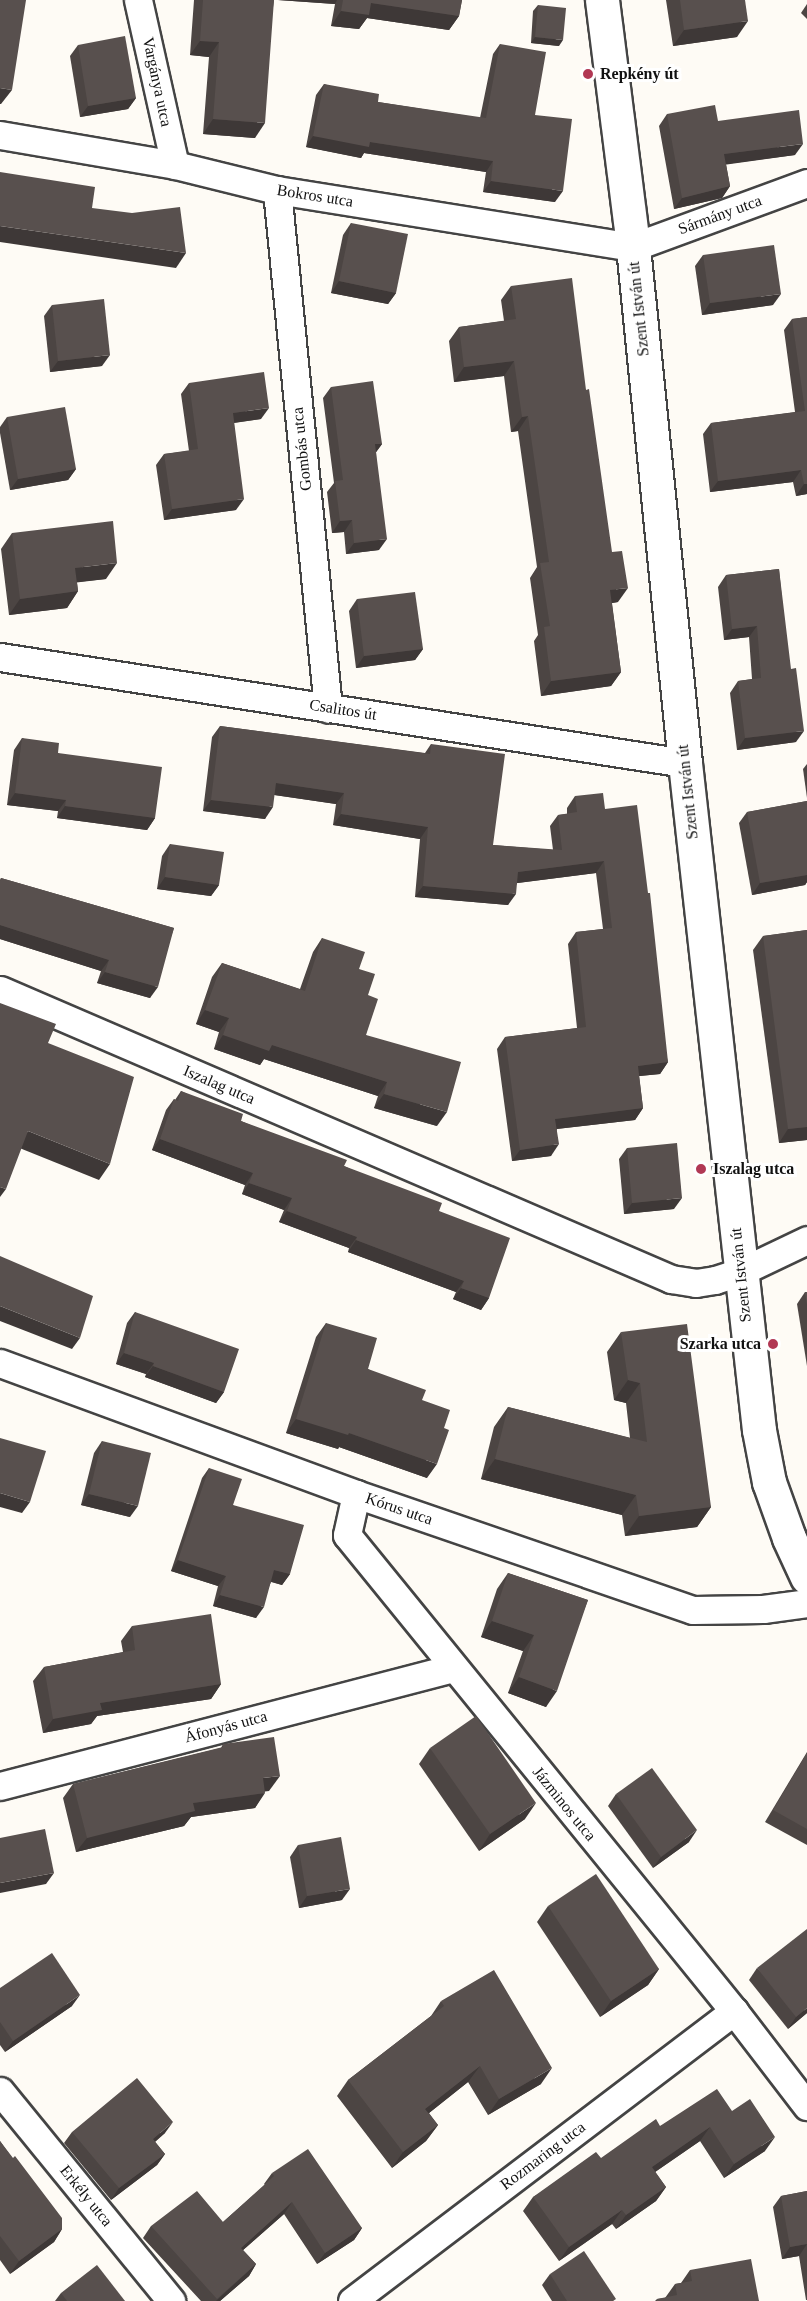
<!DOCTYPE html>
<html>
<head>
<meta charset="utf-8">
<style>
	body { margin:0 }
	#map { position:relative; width:807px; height:2301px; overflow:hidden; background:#fefbf5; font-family:Georgia,serif }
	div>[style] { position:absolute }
	.roads { filter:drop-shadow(2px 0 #444) drop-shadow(-2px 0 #444) drop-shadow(0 2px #444) drop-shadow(0 -2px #444) }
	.minor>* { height:27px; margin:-13.5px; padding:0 13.5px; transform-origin:13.5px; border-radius:13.5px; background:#fff }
	.tertiary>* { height:33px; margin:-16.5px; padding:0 16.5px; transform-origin:16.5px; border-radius:16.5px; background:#fff }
	.wall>* { inset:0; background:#4c4543 }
	.shaded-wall>* { inset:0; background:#3e3837 }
	.building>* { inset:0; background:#58504e }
	.dots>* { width:16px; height:16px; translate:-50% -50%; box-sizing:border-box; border:3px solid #fff; border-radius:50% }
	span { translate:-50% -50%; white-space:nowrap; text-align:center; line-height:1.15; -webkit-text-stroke:6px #fff; paint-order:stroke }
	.poi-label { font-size:16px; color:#111; font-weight:700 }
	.left { translate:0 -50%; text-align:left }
	.right { translate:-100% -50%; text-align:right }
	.street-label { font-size:16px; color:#111 }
</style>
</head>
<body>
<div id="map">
	<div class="roads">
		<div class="minor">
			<div style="left:138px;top:0;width:169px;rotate:77.4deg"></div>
			<div style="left:0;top:135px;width:178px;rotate:9.7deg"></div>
			<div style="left:175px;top:165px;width:105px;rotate:13.8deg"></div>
			<div style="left:277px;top:190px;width:361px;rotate:9.1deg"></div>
			<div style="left:633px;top:247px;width:185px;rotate:-20.2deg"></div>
			<div style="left:277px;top:190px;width:521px;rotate:84.38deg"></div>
			<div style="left:0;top:657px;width:693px;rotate:8.8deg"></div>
			<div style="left:0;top:990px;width:731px;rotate:23.3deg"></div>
			<div style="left:671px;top:1279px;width:25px;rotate:9deg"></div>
			<div style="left:696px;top:1283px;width:19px;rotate:-9deg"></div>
			<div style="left:715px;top:1280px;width:26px;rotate:-18deg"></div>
			<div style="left:740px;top:1272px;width:74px;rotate:-25.5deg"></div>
			<div style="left:0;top:1363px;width:379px;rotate:20.2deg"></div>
			<div style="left:356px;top:1494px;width:356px;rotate:19deg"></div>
			<div style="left:693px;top:1610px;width:70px;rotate:-0.8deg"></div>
			<div style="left:763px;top:1609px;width:44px;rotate:-7.8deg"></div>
			<div style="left:356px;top:1494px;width:42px;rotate:102.4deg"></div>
			<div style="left:347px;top:1535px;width:613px;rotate:50.89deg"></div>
			<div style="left:734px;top:2011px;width:120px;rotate:52.5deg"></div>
			<div style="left:0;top:1786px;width:468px;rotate:-14.6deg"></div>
			<div style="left:0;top:2091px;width:271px;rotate:50.8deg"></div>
			<div style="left:352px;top:2301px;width:480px;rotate:-37.2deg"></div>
		</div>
		<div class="tertiary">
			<div style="left:602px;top:0;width:249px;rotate:82.8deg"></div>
			<div style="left:633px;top:247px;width:519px;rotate:84.25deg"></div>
			<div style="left:685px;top:763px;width:671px;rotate:83.67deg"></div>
			<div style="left:759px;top:1430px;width:53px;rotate:79.1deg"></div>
			<div style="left:769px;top:1482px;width:59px;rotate:70.3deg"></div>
			<div style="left:789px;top:1538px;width:43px;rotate:65.2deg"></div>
		</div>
	</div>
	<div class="wall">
		<div style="clip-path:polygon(194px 0,274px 0,255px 138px,203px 134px,209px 57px,190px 55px)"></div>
		<div style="clip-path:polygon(278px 0,462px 0,459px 16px,449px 30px,367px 18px,359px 29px,331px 26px,335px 4px)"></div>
		<div style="clip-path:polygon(666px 0,745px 0,737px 37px,673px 46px)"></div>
		<div style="clip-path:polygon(807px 4px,807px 19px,801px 13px)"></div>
		<div style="clip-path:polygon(538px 5px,559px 46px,531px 43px,533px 11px)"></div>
		<div style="clip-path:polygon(500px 44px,535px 115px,555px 202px,483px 192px,486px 172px,364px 153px,361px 158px,306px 147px,316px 95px,324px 84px,378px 102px,480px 118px,493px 54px)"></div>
		<div style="clip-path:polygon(78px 45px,136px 98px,128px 109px,80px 117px,70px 56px)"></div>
		<div style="clip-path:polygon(667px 114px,718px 121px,795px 155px,726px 164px,730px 186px,722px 198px,674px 209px,659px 126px)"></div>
		<div style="clip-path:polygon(351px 223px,396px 293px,388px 304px,331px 293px,343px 235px)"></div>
		<div style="clip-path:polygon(703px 255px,773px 305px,702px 315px,695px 266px)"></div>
		<div style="clip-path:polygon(511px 286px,586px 390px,618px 602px,612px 603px,621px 672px,611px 686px,541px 696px,534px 641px,538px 635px,530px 578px,537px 567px,518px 431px,511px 432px,504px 376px,454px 382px,449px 341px,459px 327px,504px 321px,501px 300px)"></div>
		<div style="clip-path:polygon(52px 305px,102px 366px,50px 372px,44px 316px)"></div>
		<div style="clip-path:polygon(807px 317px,807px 494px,796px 496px,793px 482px,710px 492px,703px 434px,711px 423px,795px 412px,784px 330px,792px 319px)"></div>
		<div style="clip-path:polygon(189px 383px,261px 419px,234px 423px,236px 510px,164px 520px,156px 465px,164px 454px,189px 451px,181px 394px)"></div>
		<div style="clip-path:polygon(331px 387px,382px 444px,376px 452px,379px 550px,346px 554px,344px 532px,332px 533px,327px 492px,334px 483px,323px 398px)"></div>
		<div style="clip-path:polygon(7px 417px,76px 469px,68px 480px,10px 490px,0 433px,0 427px)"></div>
		<div style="clip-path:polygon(12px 533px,106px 579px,77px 582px,78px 591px,67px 608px,9px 615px,1px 549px)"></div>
		<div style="clip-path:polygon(779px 569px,796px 742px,737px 750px,730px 693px,738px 681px,752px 679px,749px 637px,724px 640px,718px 587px,726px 575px)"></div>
		<div style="clip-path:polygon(357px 599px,423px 649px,415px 660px,356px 668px,349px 611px)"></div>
		<div style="clip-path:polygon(220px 726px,425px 753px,431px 744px,493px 845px,553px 850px,550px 826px,558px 815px,567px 814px,567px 808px,575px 796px,605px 809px,668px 1062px,660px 1074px,639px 1076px,643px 1108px,635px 1120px,557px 1129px,551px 1156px,512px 1161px,497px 1049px,505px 1037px,577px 1028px,568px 944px,576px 932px,603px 929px,596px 873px,517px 883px,508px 905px,415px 897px,420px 839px,333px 825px,336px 804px,274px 795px,265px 819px,203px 811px,212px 737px)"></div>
		<div style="clip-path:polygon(22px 738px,58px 753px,155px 818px,147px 830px,57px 818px,58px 811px,7px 805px,14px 750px)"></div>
		<div style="clip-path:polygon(807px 764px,807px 798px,803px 769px)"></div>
		<div style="clip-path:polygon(807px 801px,807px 882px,805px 885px,752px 895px,739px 823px,747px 812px)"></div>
		<div style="clip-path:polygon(170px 844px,219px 885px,211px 896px,157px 889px,162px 856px)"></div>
		<div style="clip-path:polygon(1px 878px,174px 928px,150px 998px,97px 983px,101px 971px,0 939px,0 880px)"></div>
		<div style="clip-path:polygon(807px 930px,807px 1140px,779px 1143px,753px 950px,763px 936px)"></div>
		<div style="clip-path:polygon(322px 938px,359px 969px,368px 995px,366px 1035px,437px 1126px,374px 1108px,378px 1096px,264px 1059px,260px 1065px,214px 1049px,219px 1032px,196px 1024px,212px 977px,222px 963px,300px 989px,313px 952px)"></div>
		<div style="clip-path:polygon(181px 1091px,241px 1121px,344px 1166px,439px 1211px,489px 1298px,481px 1310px,453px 1299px,456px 1292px,348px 1252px,349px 1248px,279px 1222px,284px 1210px,242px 1194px,245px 1185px,152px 1150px,166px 1110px,174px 1099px,175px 1100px)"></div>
		<div style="clip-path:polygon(627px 1148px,674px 1209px,624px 1214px,619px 1159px)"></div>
		<div style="clip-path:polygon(805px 1292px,807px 1292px,807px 1366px,797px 1304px)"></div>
		<div style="clip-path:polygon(135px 1312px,224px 1392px,216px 1403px,145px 1377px,146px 1374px,116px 1364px,127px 1323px)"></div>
		<div style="clip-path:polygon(326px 1323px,368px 1369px,422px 1400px,427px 1478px,339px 1447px,338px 1449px,286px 1433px,316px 1337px)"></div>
		<div style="clip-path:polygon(621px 1332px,711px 1507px,697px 1527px,625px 1536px,622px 1515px,481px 1479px,494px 1427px,508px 1407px,630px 1438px,626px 1403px,614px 1400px,607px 1352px)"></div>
		<div style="clip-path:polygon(102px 1441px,130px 1517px,81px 1505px,94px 1453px)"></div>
		<div style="clip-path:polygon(209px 1468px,233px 1505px,290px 1574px,282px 1585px,271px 1582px,256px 1618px,213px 1606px,218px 1586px,171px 1571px,202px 1478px)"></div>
		<div style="clip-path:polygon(508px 1573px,588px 1600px,546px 1707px,508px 1693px,523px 1651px,481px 1637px,497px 1589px)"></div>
		<div style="clip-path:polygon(132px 1626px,221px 1684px,211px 1699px,97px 1716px,91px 1724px,43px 1733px,33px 1681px,44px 1667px,123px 1652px,121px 1641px)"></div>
		<div style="clip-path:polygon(223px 1744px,269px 1791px,265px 1791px,255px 1808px,191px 1817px,184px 1826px,76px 1852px,63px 1798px,73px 1784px,221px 1748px)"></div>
		<div style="clip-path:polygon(430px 1748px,525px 1819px,479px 1851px,419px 1764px)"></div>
		<div style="clip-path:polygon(807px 1752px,807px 1845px,765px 1822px)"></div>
		<div style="clip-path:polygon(616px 1794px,689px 1842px,653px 1868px,608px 1806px)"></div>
		<div style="clip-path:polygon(298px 1845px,342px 1900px,299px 1908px,290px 1857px)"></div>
		<div style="clip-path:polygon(548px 1906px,659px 1969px,648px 1985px,600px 2017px,537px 1922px)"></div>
		<div style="clip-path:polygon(757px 1968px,807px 2013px,788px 2029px,749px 1980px)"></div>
		<div style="clip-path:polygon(0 1988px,72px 2006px,5px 2052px,0 2045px)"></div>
		<div style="clip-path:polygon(441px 2001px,541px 2084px,488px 2115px,468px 2082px,429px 2113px,438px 2125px,426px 2141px,392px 2168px,337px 2096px,348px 2080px,431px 2016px)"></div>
		<div style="clip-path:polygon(732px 2111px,765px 2151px,724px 2178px,700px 2141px,655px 2172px,666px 2187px,656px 2201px,616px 2229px,612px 2224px,559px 2261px,523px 2211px,533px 2197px,660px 2126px)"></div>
		<div style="clip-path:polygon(72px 2132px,165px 2133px,155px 2142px,165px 2154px,157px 2165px,111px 2200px,64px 2143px)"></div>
		<div style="clip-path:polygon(0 2141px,62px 2229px,54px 2242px,10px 2274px,0 2260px)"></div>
		<div style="clip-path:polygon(272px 2173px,362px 2228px,354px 2240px,317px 2264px,284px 2214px,243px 2250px,256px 2264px,249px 2276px,220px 2301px,201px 2301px,143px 2238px,151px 2226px,223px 2222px,265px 2185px,264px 2184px)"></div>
		<div style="clip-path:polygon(807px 2191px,807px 2300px,806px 2300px,799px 2256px,782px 2259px,773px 2207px,781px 2196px)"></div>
		<div style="clip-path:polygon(690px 2270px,759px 2301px,655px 2301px,657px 2299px,665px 2298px,675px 2284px,681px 2283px)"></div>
		<div style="clip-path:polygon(550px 2274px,614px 2301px,552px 2301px,542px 2285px)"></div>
		<div style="clip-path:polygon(61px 2293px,125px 2301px,55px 2301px)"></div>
	</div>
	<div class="shaded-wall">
		<div style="clip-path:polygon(278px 0,337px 0,335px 4px)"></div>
		<div style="clip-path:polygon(371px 3px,459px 16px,449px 30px,367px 18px,359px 29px,331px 26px,341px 11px)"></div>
		<div style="clip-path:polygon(748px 21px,737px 37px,673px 46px,684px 30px)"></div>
		<div style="clip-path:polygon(535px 37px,563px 40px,559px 46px,531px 43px)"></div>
		<div style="clip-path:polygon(200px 41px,219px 42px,209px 57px,190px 55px)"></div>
		<div style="clip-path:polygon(0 88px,12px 90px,1px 104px,0 104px)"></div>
		<div style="clip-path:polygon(136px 98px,128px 109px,80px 117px,88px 106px)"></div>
		<div style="clip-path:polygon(213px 119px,265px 123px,255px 138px,203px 134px)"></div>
		<div style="clip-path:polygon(313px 136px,370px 142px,493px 161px,486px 172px,364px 153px,361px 158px,306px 147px)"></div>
		<div style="clip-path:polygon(803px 144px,795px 155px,716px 166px,724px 154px)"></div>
		<div style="clip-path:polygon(491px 181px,563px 191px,555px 202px,483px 192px)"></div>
		<div style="clip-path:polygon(730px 186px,722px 198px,674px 209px,682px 198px)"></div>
		<div style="clip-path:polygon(0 226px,186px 253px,176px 268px,0 242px)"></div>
		<div style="clip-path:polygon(339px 281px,396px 293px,388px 304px,331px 293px)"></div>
		<div style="clip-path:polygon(781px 294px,773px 305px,702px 315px,710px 303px)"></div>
		<div style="clip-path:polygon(110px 355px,102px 366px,50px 372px,58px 361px)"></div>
		<div style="clip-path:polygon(514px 361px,504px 376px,454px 382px,464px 367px)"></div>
		<div style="clip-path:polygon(269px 408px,261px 419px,225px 424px,233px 413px)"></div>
		<div style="clip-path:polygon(528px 416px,518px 431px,511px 432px,522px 417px)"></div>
		<div style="clip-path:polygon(375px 444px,382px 444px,374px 455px)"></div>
		<div style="clip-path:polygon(76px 469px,68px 480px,10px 490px,18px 479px)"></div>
		<div style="clip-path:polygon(801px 470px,793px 482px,710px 492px,718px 481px)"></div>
		<div style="clip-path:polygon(804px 484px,807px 484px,807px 494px,796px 496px)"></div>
		<div style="clip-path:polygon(244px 499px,236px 510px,164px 520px,172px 509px)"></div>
		<div style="clip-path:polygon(352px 520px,344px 532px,332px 533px,340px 521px)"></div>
		<div style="clip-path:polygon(387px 539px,379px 550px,346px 554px,354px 543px)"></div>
		<div style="clip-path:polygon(117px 563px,106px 579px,64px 584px,75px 568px)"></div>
		<div style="clip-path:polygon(628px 588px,618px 602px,600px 605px,610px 590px)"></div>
		<div style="clip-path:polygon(78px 591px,67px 608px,9px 615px,20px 599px)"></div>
		<div style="clip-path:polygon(757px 626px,749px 637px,724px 640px,732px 629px)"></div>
		<div style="clip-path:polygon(423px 649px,415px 660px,356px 668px,364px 656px)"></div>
		<div style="clip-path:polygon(621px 672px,611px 686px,541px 696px,551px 681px)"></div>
		<div style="clip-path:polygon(804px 731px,796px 742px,737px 750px,745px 738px)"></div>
		<div style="clip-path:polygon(276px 783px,344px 793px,336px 804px,268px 794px)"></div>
		<div style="clip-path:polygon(15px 793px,66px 800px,58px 811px,7px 805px)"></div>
		<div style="clip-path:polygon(211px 800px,273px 807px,265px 819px,203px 811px)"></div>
		<div style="clip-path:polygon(65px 806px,155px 818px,147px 830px,57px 818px)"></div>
		<div style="clip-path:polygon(341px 814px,428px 827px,420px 839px,333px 825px)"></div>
		<div style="clip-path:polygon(604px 861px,596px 873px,510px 884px,518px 872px)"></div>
		<div style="clip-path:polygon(807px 875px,807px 882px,805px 885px,752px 895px,760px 883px)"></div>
		<div style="clip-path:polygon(165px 877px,219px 885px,211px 896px,157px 889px)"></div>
		<div style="clip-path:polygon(423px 886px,516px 894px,508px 905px,415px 897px)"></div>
		<div style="clip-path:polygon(0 925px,109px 960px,101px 971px,0 939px)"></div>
		<div style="clip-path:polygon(105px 972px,158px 987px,150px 998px,97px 983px)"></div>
		<div style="clip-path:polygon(205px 1010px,229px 1018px,219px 1032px,196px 1024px)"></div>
		<div style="clip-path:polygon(223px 1035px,272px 1045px,387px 1082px,378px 1096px,264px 1059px,260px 1065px,214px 1049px)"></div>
		<div style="clip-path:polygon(668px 1062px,660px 1074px,630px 1077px,638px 1066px)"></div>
		<div style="clip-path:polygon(384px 1094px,447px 1112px,437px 1126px,374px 1108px)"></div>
		<div style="clip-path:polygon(643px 1108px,635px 1120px,547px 1130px,555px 1119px)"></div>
		<div style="clip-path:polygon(807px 1127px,807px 1140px,779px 1143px,788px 1129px)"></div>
		<div style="clip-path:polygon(28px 1131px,110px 1164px,99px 1180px,17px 1147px)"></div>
		<div style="clip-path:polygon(160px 1139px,253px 1173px,245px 1185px,152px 1150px)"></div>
		<div style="clip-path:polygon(559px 1144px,551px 1156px,512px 1161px,520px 1150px)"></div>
		<div style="clip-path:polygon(249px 1183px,292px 1198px,284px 1210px,242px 1194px)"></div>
		<div style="clip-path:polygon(0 1187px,6px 1189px,0 1197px)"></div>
		<div style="clip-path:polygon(682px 1198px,674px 1209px,624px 1214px,632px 1203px)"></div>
		<div style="clip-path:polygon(287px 1211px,357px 1237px,349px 1248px,279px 1222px)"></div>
		<div style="clip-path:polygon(356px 1240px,464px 1281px,456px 1292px,348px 1252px)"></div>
		<div style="clip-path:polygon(461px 1288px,489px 1298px,481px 1310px,453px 1299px)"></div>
		<div style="clip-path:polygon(0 1306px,80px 1338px,72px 1349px,0 1321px)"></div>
		<div style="clip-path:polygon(124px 1353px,154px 1363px,146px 1374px,116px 1364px)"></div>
		<div style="clip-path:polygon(153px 1366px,224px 1392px,216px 1403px,145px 1377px)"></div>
		<div style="clip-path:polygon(628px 1380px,640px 1383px,626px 1403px,614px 1400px)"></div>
		<div style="clip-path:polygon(296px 1419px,349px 1433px,437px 1464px,427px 1478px,339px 1447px,338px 1449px,286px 1433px)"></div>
		<div style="clip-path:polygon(495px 1459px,636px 1495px,622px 1515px,481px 1479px)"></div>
		<div style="clip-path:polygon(0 1493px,30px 1502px,22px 1513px,0 1507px)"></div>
		<div style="clip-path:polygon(89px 1494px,138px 1506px,130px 1517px,81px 1505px)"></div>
		<div style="clip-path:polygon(711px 1507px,697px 1527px,625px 1536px,639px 1516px)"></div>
		<div style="clip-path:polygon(178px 1560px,226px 1576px,218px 1586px,171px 1571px)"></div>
		<div style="clip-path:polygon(274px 1570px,290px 1574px,282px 1585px,266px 1580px)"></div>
		<div style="clip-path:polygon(220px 1595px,264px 1607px,256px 1618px,213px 1606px)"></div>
		<div style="clip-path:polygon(492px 1621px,534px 1635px,523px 1651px,481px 1637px)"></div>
		<div style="clip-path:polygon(519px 1677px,557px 1691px,546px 1707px,508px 1693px)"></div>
		<div style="clip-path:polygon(221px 1684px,211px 1699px,97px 1716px,91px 1724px,43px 1733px,53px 1719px,100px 1703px)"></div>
		<div style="clip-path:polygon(280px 1776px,269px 1791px,253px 1793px,263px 1778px)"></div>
		<div style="clip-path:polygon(265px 1793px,255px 1808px,191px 1817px,184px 1826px,76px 1852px,87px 1838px,193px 1803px)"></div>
		<div style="clip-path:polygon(536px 1803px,525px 1819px,479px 1851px,490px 1834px)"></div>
		<div style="clip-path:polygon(697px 1830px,689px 1842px,653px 1868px,661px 1857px)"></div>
		<div style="clip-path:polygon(54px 1873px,46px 1884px,0 1893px,0 1883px)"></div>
		<div style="clip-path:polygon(350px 1889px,342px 1900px,299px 1908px,307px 1896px)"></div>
		<div style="clip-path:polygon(659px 1969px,648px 1985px,600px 2017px,611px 2001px)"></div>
		<div style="clip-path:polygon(80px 1995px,72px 2006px,5px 2052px,13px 2041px)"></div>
		<div style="clip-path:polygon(807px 2008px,807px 2013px,788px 2029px,796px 2017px)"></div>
		<div style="clip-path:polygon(480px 2066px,468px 2082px,414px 2125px,425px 2109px)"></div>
		<div style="clip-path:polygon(552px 2068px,541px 2084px,488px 2115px,499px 2099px)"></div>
		<div style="clip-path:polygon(173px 2122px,165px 2133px,145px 2150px,153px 2139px)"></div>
		<div style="clip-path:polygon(438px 2125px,426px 2141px,392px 2168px,403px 2152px)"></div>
		<div style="clip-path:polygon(710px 2127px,700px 2141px,642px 2181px,652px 2167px)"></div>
		<div style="clip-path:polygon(775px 2137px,765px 2151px,724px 2178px,734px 2164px)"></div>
		<div style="clip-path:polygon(165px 2154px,157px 2165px,111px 2200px,119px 2188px)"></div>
		<div style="clip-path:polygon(666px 2187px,656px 2201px,616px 2229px,626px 2215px)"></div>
		<div style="clip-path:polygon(292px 2202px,284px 2214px,233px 2259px,241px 2248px)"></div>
		<div style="clip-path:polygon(622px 2210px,612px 2224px,559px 2261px,569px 2247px)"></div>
		<div style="clip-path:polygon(362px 2228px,354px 2240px,317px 2264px,325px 2253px)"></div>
		<div style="clip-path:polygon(62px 2229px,54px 2242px,10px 2274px,19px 2261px)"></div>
		<div style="clip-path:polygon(807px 2244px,799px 2256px,782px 2259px,790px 2247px)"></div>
		<div style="clip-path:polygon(256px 2264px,249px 2276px,220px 2301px,216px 2301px)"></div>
	</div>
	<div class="building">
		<div style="clip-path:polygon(0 0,26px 0,12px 90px,0 88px)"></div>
		<div style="clip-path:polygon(203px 0,274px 0,265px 123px,213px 119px,219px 42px,200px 41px)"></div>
		<div style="clip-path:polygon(343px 0,462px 0,459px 16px,371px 3px,369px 15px,341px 11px)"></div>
		<div style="clip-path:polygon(680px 0,745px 0,748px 21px,684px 30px)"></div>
		<div style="clip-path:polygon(538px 5px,566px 8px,563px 40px,535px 37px)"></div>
		<div style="clip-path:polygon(125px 36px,136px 98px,88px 106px,78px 45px)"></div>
		<div style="clip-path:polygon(500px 44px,546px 52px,535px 115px,572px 119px,563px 191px,491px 181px,493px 161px,370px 142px,369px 147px,313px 136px,324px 84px,379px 94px,378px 102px,486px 118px)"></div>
		<div style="clip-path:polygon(715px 105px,718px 121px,799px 110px,803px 144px,724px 154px,730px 186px,682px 198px,667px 114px)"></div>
		<div style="clip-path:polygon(0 172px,95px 187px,92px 208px,132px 213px,180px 207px,186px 253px,0 226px)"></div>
		<div style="clip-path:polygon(351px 223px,408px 234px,396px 293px,339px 281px)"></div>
		<div style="clip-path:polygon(774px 245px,781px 294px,710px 303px,703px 255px)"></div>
		<div style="clip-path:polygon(572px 278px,586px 390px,589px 389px,612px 552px,622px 551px,628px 588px,610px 590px,621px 672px,551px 681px,544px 627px,550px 626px,540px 563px,549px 562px,528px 416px,522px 417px,514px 361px,464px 367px,459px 327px,516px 319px,511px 286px)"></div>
		<div style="clip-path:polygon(104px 299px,110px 355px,58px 361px,52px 305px)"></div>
		<div style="clip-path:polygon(807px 317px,807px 484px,804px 484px,801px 470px,718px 481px,711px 423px,805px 411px,792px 319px)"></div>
		<div style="clip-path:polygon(264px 372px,269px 408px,233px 413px,244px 499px,172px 509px,164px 454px,198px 449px,189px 383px)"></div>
		<div style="clip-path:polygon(373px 381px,382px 444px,375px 444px,387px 539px,354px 543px,352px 520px,340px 521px,335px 481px,343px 480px,331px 387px)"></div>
		<div style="clip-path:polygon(65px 407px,76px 469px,18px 479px,7px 417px)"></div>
		<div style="clip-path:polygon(113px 521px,117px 563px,75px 568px,78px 591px,20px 599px,12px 533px)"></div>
		<div style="clip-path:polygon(779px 569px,791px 669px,796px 668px,804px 731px,745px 738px,738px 681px,761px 678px,757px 626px,732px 629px,726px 575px)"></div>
		<div style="clip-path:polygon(415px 592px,423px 649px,364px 656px,357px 599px)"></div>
		<div style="clip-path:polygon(220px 726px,430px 754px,431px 744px,505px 754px,493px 845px,562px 850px,558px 815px,577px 812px,575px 796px,603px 793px,605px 809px,637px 805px,648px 893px,650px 893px,668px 1062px,638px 1066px,643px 1108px,555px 1119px,559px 1144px,520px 1150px,505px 1037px,586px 1027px,576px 932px,612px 928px,604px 861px,518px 872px,516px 894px,423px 886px,428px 827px,341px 814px,344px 793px,276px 783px,273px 807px,211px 800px)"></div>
		<div style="clip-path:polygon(22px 738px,59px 743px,58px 753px,162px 767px,155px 818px,65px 806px,66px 800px,15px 793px)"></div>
		<div style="clip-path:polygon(807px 801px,807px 875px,760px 883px,747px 812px)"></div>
		<div style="clip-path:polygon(170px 844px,224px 852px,219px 885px,165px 877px)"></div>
		<div style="clip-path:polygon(1px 878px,174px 928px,158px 987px,105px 972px,109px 960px,0 925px,0 881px)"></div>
		<div style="clip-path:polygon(807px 930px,807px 1127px,788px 1129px,763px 936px)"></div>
		<div style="clip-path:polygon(322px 938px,365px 952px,359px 969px,375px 974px,368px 995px,378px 999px,366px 1035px,461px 1062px,447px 1112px,384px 1094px,387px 1082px,272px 1045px,269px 1051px,223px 1035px,229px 1018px,205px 1010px,222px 963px,305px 991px)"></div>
		<div style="clip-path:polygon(0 1003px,56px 1024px,48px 1043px,134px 1077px,110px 1164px,28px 1131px,6px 1189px,0 1187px)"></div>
		<div style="clip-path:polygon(181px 1091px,243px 1114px,241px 1121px,347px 1160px,344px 1166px,442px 1203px,439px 1211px,510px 1238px,489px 1298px,461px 1288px,464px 1281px,356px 1240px,357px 1237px,287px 1211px,292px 1198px,249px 1183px,253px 1173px,160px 1139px,174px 1099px,178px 1101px)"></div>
		<div style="clip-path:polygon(677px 1143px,682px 1198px,632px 1203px,627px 1148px)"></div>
		<div style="clip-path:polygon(0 1256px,93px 1296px,80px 1338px,0 1306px)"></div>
		<div style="clip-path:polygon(805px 1292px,807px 1292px,807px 1305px)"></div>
		<div style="clip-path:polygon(135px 1312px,239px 1349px,224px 1392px,153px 1366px,154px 1363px,124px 1353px)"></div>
		<div style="clip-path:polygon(326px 1323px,377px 1338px,368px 1369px,426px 1390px,422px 1400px,450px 1410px,444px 1428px,449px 1430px,437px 1464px,349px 1433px,348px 1435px,296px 1419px)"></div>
		<div style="clip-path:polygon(687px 1324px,711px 1507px,639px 1516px,636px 1495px,495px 1459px,508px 1407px,647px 1442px,640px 1383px,628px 1380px,621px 1332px)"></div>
		<div style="clip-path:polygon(0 1438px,46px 1451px,30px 1502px,0 1493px)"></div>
		<div style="clip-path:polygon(102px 1441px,151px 1453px,138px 1506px,89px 1494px)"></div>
		<div style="clip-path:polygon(209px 1468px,242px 1479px,233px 1505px,304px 1525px,290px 1574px,274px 1570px,264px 1607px,220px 1595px,226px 1576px,178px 1560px)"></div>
		<div style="clip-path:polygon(508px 1573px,588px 1600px,557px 1691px,519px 1677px,534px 1635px,492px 1621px)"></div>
		<div style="clip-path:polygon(211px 1614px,221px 1684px,100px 1703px,102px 1710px,53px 1719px,44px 1667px,135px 1650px,132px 1626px)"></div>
		<div style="clip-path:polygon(476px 1716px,536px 1803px,490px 1834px,430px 1748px)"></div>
		<div style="clip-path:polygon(274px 1737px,280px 1776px,263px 1778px,265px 1793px,193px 1803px,195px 1811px,87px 1838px,73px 1784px,223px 1747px,223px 1744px)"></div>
		<div style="clip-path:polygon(807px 1753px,807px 1829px,773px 1810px)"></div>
		<div style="clip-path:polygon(652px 1768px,697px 1830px,661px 1857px,616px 1794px)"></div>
		<div style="clip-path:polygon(45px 1829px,54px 1873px,0 1883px,0 1838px)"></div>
		<div style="clip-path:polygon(341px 1837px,350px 1889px,307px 1896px,298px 1845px)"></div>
		<div style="clip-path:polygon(596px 1874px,659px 1969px,611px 2001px,548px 1906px)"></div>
		<div style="clip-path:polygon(807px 1929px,807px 2008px,796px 2017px,757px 1968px)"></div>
		<div style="clip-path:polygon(52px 1953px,80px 1995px,13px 2041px,0 2022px,0 1988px)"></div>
		<div style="clip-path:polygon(494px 1970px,552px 2068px,499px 2099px,480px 2066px,425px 2109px,438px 2125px,403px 2152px,348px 2080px,444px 2006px,441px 2001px)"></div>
		<div style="clip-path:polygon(137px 2078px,173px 2122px,153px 2139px,165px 2154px,119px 2188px,72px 2132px)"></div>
		<div style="clip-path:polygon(717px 2089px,732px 2111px,750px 2099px,775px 2137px,734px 2164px,710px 2127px,652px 2167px,666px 2187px,626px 2215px,622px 2210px,569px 2247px,533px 2197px,596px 2152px,601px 2158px,656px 2119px,660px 2126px)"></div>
		<div style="clip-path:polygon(0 2141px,13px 2158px,15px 2156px,62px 2218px,62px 2229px,19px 2261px,0 2236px)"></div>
		<div style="clip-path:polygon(308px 2149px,362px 2228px,325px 2253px,292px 2202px,241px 2248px,256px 2264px,217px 2299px,151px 2226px,197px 2191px,223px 2222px,274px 2176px,272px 2173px)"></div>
		<div style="clip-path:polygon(807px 2191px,807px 2247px,807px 2244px,790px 2247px,781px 2196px)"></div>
		<div style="clip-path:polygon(584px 2251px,616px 2299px,613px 2301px,567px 2301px,550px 2274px)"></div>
		<div style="clip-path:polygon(751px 2259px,759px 2301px,657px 2301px,657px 2299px,677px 2295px,675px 2284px,692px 2281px,690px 2270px)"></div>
		<div style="clip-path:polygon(97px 2265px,125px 2301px,67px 2301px,61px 2293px)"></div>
	</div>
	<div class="dots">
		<div style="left:588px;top:74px;background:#b13854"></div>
		<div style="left:701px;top:1169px;background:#b13854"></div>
		<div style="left:773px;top:1344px;background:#b13854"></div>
	</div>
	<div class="poi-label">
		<span class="left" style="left:600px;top:74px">Repkény út</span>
		<span class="left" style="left:713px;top:1169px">Iszalag utca</span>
		<span class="right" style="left:761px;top:1344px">Szarka utca</span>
	</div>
	<div class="street-label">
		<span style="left:157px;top:82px;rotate:78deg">Vargánya utca</span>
		<span style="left:315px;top:196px;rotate:9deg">Bokros utca</span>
		<span style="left:720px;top:215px;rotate:-20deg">Sármány utca</span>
		<span style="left:639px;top:309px;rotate:-96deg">Szent István út</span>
		<span style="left:302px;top:449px;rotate:-96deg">Gombás utca</span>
		<span style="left:343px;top:710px;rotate:9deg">Csalitos út</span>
		<span style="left:688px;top:792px;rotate:-96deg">Szent István út</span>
		<span style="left:219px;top:1085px;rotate:23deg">Iszalag utca</span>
		<span style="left:741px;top:1275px;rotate:-96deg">Szent István út</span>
		<span style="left:399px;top:1509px;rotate:19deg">Kórus utca</span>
		<span style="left:226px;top:1727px;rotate:-15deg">Áfonyás utca</span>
		<span style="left:564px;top:1804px;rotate:51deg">Jázminos utca</span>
		<span style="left:543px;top:2156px;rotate:-37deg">Rozmaring utca</span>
		<span style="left:86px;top:2196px;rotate:51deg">Erkély utca</span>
	</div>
</div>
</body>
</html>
